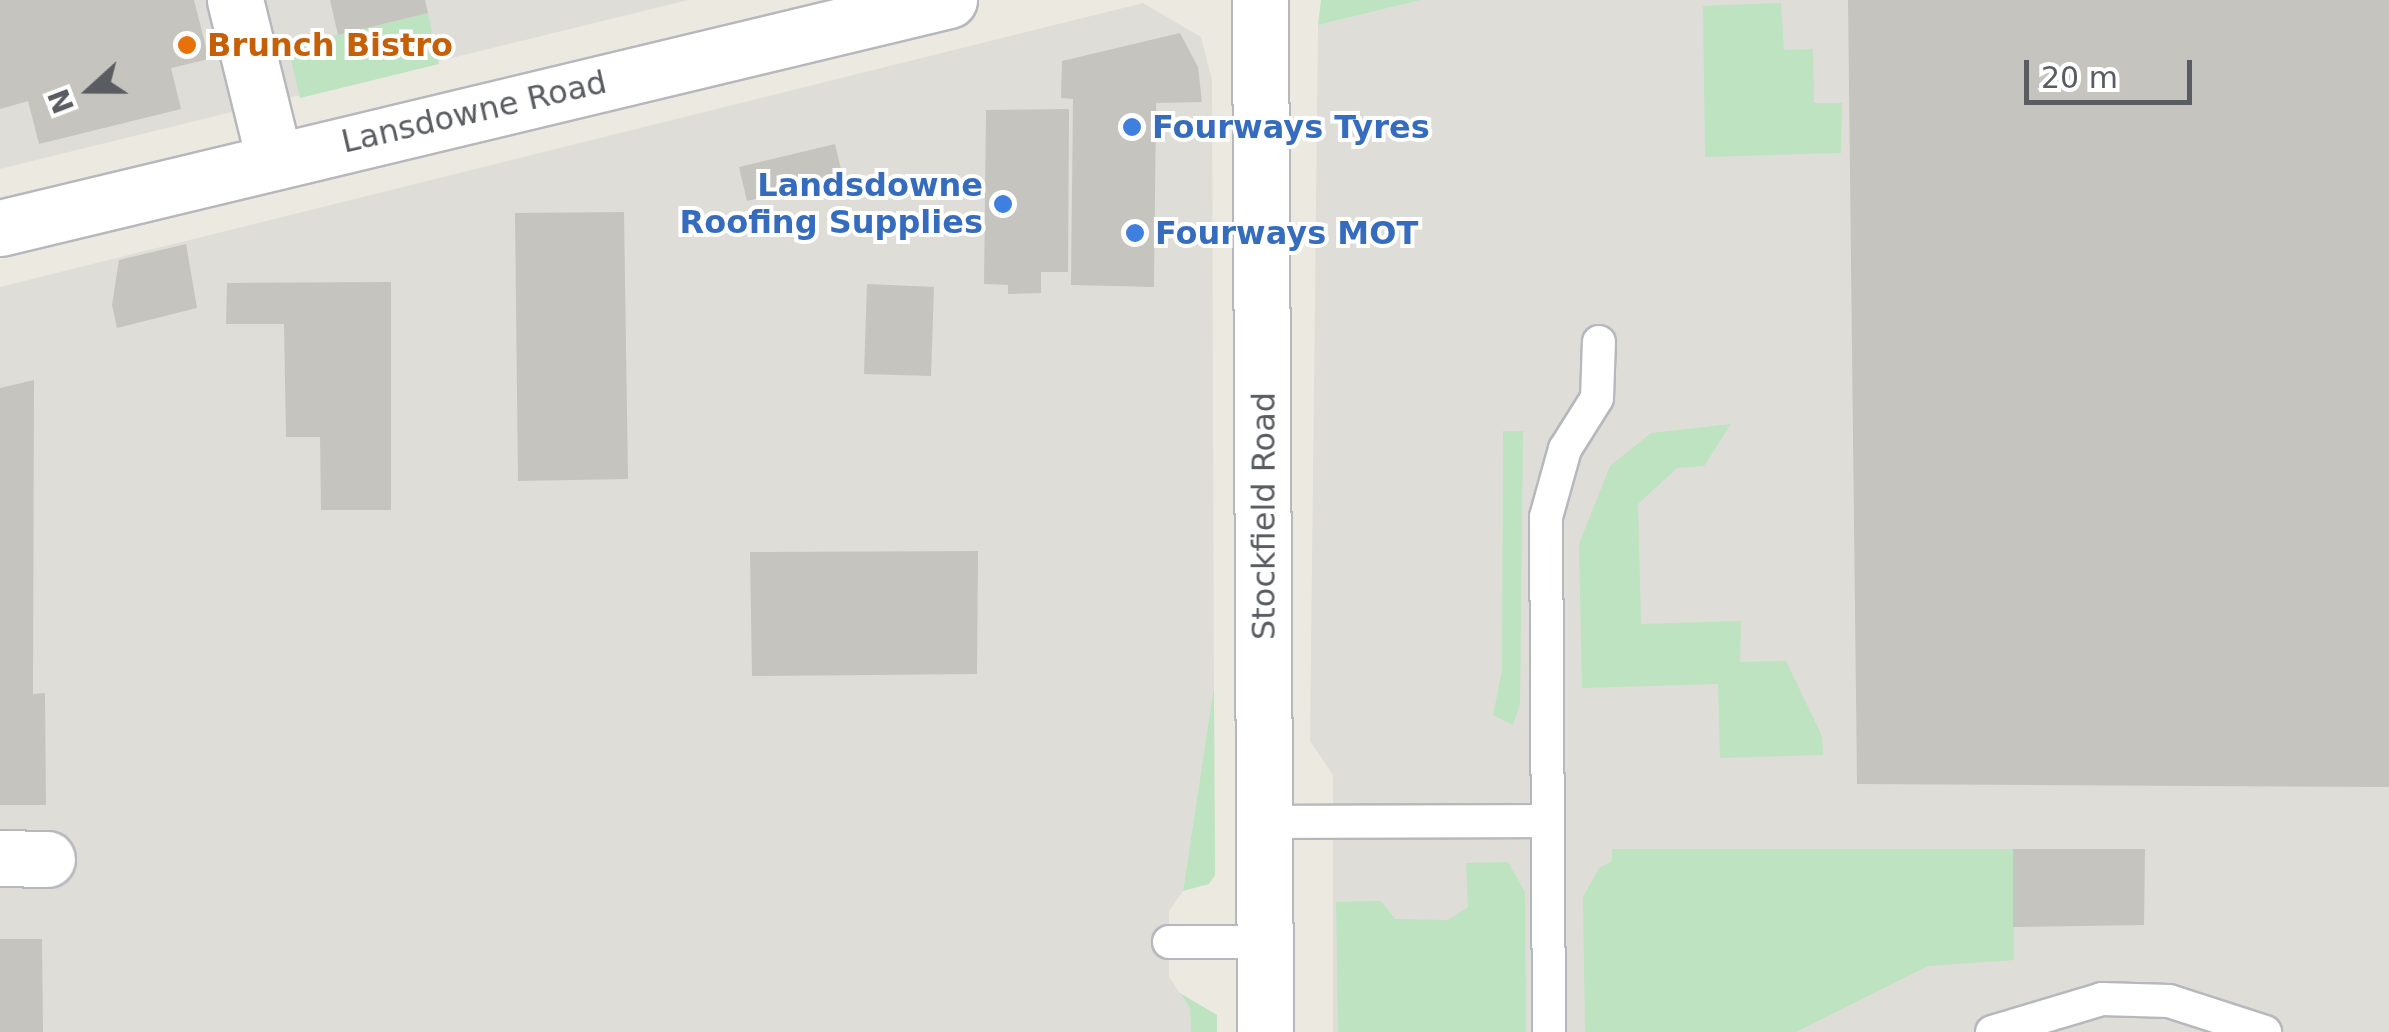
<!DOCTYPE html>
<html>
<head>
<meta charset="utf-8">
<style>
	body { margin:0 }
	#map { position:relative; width:2389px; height:1032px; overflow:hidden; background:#eceae0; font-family:"DejaVu Sans",sans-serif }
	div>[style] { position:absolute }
	.industrial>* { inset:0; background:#dfddd8 }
	.green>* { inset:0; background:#bde3c0 }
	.building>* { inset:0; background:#c6c4be }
	.roads { filter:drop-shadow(2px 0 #b6b8bd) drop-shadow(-2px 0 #b6b8bd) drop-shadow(0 2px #b6b8bd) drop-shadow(0 -2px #b6b8bd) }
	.service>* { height:32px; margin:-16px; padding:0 16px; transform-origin:16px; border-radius:16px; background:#fff }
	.minor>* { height:55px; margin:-27.5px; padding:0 27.5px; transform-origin:27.5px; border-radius:27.5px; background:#fff }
	.tertiary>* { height:55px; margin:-27.5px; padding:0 27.5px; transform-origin:27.5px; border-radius:27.5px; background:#fff }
	.secondary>* { height:55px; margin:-27.5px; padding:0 27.5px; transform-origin:27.5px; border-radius:27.5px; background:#fff }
	.dots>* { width:28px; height:28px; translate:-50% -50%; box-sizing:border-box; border:5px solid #fff; border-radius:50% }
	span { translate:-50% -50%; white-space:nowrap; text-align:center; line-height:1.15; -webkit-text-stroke:8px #fff; paint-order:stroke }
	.food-label { font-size:32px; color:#c56008; font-weight:700 }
	.left { translate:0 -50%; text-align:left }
	.street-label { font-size:32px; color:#595c61 }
	.shop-label { font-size:32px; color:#366cbe; font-weight:700 }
	.right { translate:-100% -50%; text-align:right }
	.north { position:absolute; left:40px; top:40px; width:100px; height:100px; -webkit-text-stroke:8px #fff; paint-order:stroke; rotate:249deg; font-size:28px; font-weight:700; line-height:40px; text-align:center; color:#595c61 }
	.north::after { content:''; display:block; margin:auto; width:35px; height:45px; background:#595c61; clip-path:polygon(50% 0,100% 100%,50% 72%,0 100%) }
	.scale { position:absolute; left:2024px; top:60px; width:168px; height:45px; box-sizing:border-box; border:5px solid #595c61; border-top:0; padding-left:12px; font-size:30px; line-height:35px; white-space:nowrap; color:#595c61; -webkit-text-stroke:8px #fff; paint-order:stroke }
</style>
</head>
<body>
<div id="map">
	<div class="industrial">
		<div style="clip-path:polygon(0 0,688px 0,0 169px)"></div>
		<div style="clip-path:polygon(1421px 0,2389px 0,2389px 1032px,1333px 1032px,1333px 775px,1310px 741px,1318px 25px)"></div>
		<div style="clip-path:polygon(1143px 3px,1201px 37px,1212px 80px,1214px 686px,1183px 891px,1169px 911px,1169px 977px,1190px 1008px,1191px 1032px,0 1032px,0 287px)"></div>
	</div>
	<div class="green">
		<div style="clip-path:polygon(1321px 0,1421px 0,1318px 25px)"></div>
		<div style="clip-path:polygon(1781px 3px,1784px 50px,1813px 49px,1814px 103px,1842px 103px,1841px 153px,1705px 157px,1703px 6px)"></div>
		<div style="clip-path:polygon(428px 13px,439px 64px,300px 98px,288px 47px)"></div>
		<div style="clip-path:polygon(1731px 424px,1704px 466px,1677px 468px,1638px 504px,1641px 624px,1741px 621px,1740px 662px,1786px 661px,1822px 736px,1823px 755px,1720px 758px,1718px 684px,1582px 688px,1579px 544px,1610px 466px,1651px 433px)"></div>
		<div style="clip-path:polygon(1503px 431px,1523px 431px,1520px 704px,1513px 725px,1493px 715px,1502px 671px)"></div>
		<div style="clip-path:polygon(1214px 686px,1215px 875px,1209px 884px,1183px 891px)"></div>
		<div style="clip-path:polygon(1612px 849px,2013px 849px,2014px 960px,1928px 966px,1796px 1032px,1585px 1032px,1583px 897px,1599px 868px,1612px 861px)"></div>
		<div style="clip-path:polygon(1508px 862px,1525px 892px,1526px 1032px,1338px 1032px,1336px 902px,1381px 901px,1395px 919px,1448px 920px,1468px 907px,1466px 863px)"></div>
		<div style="clip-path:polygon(1180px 993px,1217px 1015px,1217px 1032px,1191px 1032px,1190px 1008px)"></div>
	</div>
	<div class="building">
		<div style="clip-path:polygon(0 0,194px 0,209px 59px,171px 68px,181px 109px,39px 144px,28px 101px,0 109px)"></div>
		<div style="clip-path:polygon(330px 0,425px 0,428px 13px,338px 35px)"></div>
		<div style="clip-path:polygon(1848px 0,2389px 0,2389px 787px,1857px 784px)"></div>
		<div style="clip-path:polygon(1180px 33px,1198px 67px,1202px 102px,1156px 103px,1154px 287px,1071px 285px,1073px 99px,1061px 98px,1062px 61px)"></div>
		<div style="clip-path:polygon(1069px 109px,1068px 272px,1041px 272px,1041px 293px,1008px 294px,1008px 285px,984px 284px,986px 110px)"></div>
		<div style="clip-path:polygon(835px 144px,843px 178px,747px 201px,739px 167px)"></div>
		<div style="clip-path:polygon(624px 212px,628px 479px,518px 481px,515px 213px)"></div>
		<div style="clip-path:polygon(186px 244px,197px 308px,117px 328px,112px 305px,119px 260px)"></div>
		<div style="clip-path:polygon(391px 282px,391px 510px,321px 510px,320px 437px,286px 437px,284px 324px,226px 324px,227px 283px)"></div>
		<div style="clip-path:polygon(867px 284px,934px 287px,931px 376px,864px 374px)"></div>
		<div style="clip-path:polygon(34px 380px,33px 694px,45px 693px,46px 805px,0 805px,0 388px)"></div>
		<div style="clip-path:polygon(978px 551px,977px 674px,752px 676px,750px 552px)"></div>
		<div style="clip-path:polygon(2013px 849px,2145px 849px,2144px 925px,2013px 927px)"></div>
		<div style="clip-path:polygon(0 939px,42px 939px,43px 1032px,0 1032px)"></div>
	</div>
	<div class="roads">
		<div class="service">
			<div style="left:1265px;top:822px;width:282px;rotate:-0.2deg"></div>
			<div style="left:1169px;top:942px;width:95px"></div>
			<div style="left:1549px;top:1032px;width:515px;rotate:-90.33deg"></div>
			<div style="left:1546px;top:517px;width:71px;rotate:-74.4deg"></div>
			<div style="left:1565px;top:449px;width:60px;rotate:-57.9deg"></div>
			<div style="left:1597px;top:398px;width:56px;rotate:-88deg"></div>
			<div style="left:1992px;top:1032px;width:115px;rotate:-16.7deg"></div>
			<div style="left:2102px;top:999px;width:67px;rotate:1.7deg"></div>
			<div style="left:2169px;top:1001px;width:101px;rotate:17.9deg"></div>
		</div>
		<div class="minor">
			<div style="left:235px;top:0;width:164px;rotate:76.2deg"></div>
			<div style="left:0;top:858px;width:47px;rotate:1.2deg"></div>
		</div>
		<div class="tertiary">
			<div style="left:1260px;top:0;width:1032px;rotate:89.72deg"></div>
		</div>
		<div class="secondary">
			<div style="left:0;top:228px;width:976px;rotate:-13.51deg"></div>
		</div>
	</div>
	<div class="dots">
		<div style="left:187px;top:45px;background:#e8710a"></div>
		<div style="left:1132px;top:127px;background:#3f7fe0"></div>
		<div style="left:1003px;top:204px;background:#3f7fe0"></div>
		<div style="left:1135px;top:233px;background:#3f7fe0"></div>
	</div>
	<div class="food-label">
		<span class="left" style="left:207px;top:45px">Brunch Bistro</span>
	</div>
	<div class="street-label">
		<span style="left:474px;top:112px;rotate:-13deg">Lansdowne Road</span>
		<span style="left:1264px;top:516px;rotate:-90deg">Stockfield Road</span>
	</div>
	<div class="shop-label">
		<span class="left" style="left:1152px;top:127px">Fourways Tyres</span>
		<span class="right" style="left:983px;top:204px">Landsdowne<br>Roofing Supplies</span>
		<span class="left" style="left:1155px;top:233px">Fourways MOT</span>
	</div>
	<div class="north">N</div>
	<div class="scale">20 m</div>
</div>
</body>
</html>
